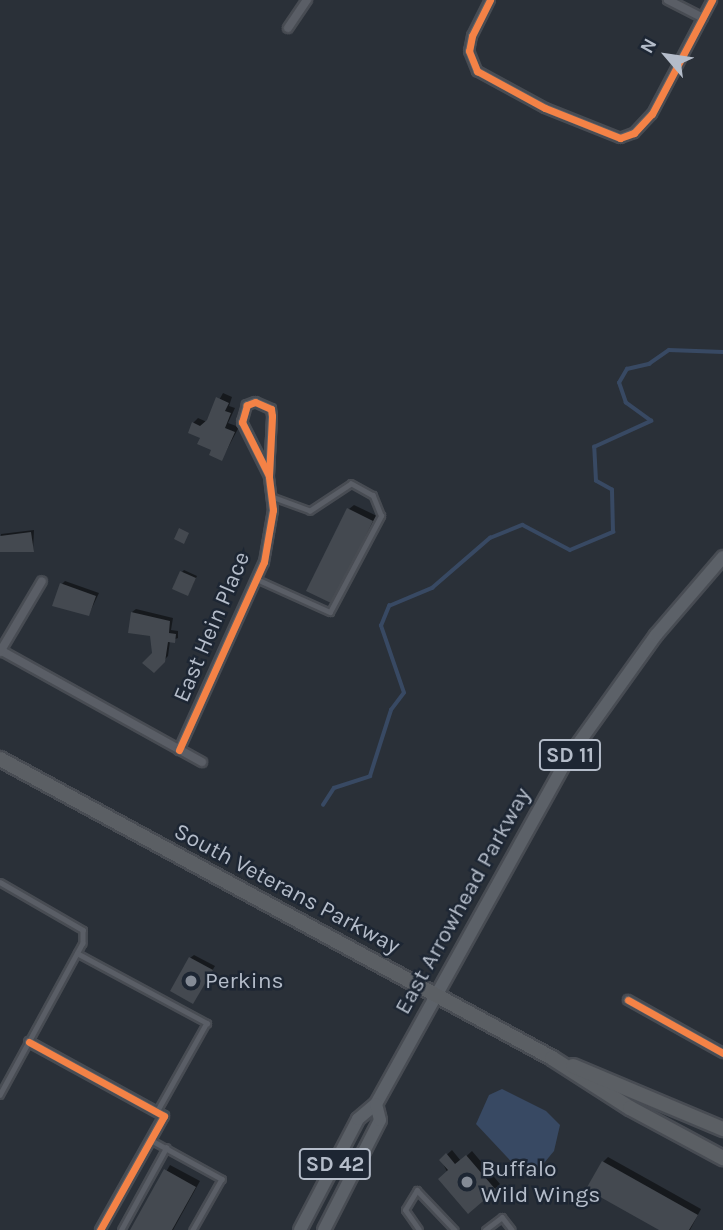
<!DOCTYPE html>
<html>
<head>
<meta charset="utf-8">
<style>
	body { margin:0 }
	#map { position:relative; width:723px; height:1230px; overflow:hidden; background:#2a3038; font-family:Karla,sans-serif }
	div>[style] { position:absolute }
	.water>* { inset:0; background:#384963 }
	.shadow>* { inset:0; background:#0007 }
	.stream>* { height:3.5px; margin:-1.75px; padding:0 1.75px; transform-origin:1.75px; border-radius:1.75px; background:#384963 }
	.building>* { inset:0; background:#444950 }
	.roads { filter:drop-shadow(2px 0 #484c53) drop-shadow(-2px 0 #484c53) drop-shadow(0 2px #484c53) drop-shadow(0 -2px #484c53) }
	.service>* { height:4.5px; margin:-2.25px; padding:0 2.25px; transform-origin:2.25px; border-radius:2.25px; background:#5a5e66 }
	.minor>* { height:8px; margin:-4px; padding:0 4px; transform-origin:4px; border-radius:4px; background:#5a5e66 }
	.primary>* { height:12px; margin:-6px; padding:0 6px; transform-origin:6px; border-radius:6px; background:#5c6168 }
	.trunk>* { height:14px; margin:-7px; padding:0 7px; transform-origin:7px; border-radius:7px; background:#5b5f64 }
	.cycleway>* { height:7px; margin:-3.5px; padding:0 3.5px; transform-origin:3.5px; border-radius:3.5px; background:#f48246 }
	.dots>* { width:19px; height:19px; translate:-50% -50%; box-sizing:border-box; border:4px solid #1d2633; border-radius:50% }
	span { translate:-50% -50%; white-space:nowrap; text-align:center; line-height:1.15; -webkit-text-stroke:5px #1d2633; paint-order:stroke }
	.shield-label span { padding:2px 5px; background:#1d2633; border:2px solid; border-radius:5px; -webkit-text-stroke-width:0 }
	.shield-label { font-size:21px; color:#b4bcc9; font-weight:700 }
	.street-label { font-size:23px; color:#b4bcc9 }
	.poi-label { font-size:23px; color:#b4bcc9 }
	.left { translate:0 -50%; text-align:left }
	.north { position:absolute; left:632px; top:21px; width:70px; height:70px; -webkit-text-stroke:5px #1d2633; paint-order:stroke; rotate:299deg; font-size:19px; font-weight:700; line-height:28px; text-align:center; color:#b4bcc9 }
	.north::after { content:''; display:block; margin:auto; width:24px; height:32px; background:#b4bcc9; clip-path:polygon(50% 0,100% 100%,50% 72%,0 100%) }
</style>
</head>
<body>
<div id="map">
	<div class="water">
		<div style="clip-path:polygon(502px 1089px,546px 1111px,560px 1125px,554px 1151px,535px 1174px,520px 1171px,476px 1124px,489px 1095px)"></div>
	</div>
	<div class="shadow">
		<div style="clip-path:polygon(223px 393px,232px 397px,229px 406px,235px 408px,228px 423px,239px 427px,222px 459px,193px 423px,198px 418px,207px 422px)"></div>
		<div style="clip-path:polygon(354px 505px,377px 516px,337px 597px,349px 509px)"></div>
		<div style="clip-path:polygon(34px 530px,33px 551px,0 550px,1px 534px)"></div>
		<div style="clip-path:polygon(184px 570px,197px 576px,189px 592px,182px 572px)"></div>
		<div style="clip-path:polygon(65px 581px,99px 593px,89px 614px,62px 584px)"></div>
		<div style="clip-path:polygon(136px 609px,173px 618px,171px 630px,178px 631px,178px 638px,170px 641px,168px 656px,154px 670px,152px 634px,132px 612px)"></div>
		<div style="clip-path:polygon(194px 955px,215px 966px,193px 1002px,190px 958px)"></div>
		<div style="clip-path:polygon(452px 1150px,461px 1161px,472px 1151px,500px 1184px,468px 1212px,441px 1160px)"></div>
		<div style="clip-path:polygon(608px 1157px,701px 1209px,690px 1230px,663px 1230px,603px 1162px)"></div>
		<div style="clip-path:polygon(170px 1165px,200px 1181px,173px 1230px,132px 1230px)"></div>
	</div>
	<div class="stream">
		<div style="left:323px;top:805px;width:20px;rotate:-57deg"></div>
		<div style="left:334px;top:788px;width:38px;rotate:-18deg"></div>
		<div style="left:370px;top:776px;width:69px;rotate:-72.3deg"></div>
		<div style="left:391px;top:710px;width:21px;rotate:-53deg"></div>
		<div style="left:404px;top:693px;width:71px;rotate:-108.9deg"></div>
		<div style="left:381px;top:626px;width:22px;rotate:-68deg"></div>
		<div style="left:389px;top:606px;width:47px;rotate:-22.7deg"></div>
		<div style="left:432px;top:588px;width:77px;rotate:-40.8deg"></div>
		<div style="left:490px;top:538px;width:35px;rotate:-22deg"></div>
		<div style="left:523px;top:525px;width:53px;rotate:28deg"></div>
		<div style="left:570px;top:550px;width:47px;rotate:-22.7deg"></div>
		<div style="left:613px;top:532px;width:42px;rotate:-91.4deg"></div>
		<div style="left:612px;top:490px;width:18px;rotate:-151deg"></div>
		<div style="left:596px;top:481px;width:34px;rotate:-93deg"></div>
		<div style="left:594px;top:447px;width:63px;rotate:-24.5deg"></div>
		<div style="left:651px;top:421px;width:31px;rotate:-144deg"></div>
		<div style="left:626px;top:403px;width:21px;rotate:-109deg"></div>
		<div style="left:619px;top:383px;width:16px;rotate:-60deg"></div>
		<div style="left:627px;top:369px;width:23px;rotate:-13deg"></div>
		<div style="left:649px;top:364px;width:24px;rotate:-35deg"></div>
		<div style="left:669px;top:350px;width:54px;rotate:2.1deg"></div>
	</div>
	<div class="building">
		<div style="clip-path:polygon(216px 397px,229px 403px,225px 411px,231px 413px,225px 428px,235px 432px,222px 461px,209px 455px,211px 450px,197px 444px,200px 438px,188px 433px,192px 422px,200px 426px,207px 420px)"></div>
		<div style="clip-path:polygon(347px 508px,373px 521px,333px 604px,306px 591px)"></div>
		<div style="clip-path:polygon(179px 528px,189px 533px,184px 544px,174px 539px)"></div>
		<div style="clip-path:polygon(31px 532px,34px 552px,0 552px,0 536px)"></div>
		<div style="clip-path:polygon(180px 571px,196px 578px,188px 596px,172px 589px)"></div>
		<div style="clip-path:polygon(60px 583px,96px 596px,89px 616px,52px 606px)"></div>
		<div style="clip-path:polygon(131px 612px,170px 621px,169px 633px,176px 634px,175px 643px,168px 642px,165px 662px,154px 673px,142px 663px,152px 653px,150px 636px,128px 633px)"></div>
		<div style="clip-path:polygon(189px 957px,213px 970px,193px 1004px,170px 991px)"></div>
		<div style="clip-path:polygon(446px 1153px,455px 1164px,466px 1155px,496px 1190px,468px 1214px,438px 1179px,448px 1170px,439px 1160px)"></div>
		<div style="clip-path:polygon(602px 1161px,698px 1215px,689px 1230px,659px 1230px,586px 1189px)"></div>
		<div style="clip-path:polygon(164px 1169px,196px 1187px,172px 1230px,130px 1230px)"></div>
	</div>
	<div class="roads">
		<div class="service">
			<div style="left:259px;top:580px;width:78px;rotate:24.3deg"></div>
			<div style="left:330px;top:612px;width:109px;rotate:-62deg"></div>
			<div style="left:381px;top:516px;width:22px;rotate:-112deg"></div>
			<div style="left:373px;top:496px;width:25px;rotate:-151deg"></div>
			<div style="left:351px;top:484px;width:49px;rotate:146.6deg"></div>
			<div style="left:310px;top:511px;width:40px;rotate:-159.8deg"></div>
			<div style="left:0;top:882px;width:96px;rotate:30deg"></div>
			<div style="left:83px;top:930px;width:13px;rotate:90deg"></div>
			<div style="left:83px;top:943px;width:173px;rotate:118.6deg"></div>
			<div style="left:77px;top:953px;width:148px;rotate:28.3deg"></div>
			<div style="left:207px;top:1023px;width:102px;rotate:119.3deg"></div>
			<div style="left:151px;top:1140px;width:81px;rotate:28.8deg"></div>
			<div style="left:222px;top:1179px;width:59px;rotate:119.6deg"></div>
			<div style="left:121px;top:1230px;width:94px;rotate:-61.2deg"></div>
			<div style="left:419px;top:1230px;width:24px;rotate:-125deg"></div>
			<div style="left:405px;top:1210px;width:23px;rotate:-59deg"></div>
			<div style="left:417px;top:1190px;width:55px;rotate:46.5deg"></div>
			<div style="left:485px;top:1230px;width:21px;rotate:-37deg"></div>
			<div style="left:502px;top:1217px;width:16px;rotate:52deg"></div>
		</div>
		<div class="minor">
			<div style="left:490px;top:0;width:40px;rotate:116.6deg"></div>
			<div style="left:472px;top:36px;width:15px;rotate:101deg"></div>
			<div style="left:469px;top:51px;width:22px;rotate:68deg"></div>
			<div style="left:477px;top:71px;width:77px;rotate:28.6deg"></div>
			<div style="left:545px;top:108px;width:81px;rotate:21.8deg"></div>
			<div style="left:620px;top:138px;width:15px;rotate:-20deg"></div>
			<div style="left:634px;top:133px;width:26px;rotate:-47deg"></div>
			<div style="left:652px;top:114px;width:129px;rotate:-62.2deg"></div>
			<div style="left:668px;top:0;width:39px;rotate:27deg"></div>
			<div style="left:288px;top:28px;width:34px;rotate:-56deg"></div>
			<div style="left:0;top:650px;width:231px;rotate:29deg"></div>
			<div style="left:0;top:652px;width:82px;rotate:-59.4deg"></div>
			<div style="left:179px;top:750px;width:206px;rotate:-65.7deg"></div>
			<div style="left:264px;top:562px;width:53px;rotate:-80.2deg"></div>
			<div style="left:273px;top:510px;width:34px;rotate:-97deg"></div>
			<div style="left:269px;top:476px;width:60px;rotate:-87.1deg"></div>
			<div style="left:272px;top:416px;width:7px;rotate:-98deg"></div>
			<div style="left:271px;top:409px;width:17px;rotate:-156deg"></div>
			<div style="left:255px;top:402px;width:9px;rotate:159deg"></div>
			<div style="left:247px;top:405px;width:18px;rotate:106deg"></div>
			<div style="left:242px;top:422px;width:60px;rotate:63.4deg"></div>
			<div style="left:628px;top:1000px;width:109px;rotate:29.2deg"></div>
			<div style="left:29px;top:1042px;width:154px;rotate:28.7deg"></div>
			<div style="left:164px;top:1116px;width:131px;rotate:119.3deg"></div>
		</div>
		<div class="primary">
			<div style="left:300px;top:1230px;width:125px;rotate:-62.4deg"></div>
			<div style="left:358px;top:1119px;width:23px;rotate:-40deg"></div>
			<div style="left:376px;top:1104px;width:396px;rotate:-61deg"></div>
			<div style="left:568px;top:758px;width:151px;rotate:-54.4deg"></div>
			<div style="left:656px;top:635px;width:103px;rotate:-49.3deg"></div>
			<div style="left:324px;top:1230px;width:123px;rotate:-63deg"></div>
			<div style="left:380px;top:1120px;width:16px;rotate:-104deg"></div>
		</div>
		<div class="trunk">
			<div style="left:0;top:759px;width:628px;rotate:28.44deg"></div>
			<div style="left:552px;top:1058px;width:93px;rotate:32.7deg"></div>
			<div style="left:630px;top:1108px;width:106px;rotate:28.3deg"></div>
			<div style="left:573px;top:1066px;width:163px;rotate:22.8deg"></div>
		</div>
	</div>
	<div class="cycleway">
		<div style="left:490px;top:0;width:40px;rotate:116.6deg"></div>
		<div style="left:472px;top:36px;width:15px;rotate:101deg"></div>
		<div style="left:469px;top:51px;width:22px;rotate:68deg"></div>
		<div style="left:477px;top:71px;width:77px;rotate:28.6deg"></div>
		<div style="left:545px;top:108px;width:81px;rotate:21.8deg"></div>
		<div style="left:620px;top:138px;width:15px;rotate:-20deg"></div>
		<div style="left:634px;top:133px;width:26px;rotate:-47deg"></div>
		<div style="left:652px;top:114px;width:129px;rotate:-62.2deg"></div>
		<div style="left:179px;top:750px;width:206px;rotate:-65.7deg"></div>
		<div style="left:264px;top:562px;width:53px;rotate:-80.2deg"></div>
		<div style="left:273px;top:510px;width:34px;rotate:-97deg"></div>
		<div style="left:269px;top:476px;width:60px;rotate:-87.1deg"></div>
		<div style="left:272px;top:416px;width:7px;rotate:-98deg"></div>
		<div style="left:271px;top:409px;width:17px;rotate:-156deg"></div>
		<div style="left:255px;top:402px;width:9px;rotate:159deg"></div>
		<div style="left:247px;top:405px;width:18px;rotate:106deg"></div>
		<div style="left:242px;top:422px;width:60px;rotate:63.4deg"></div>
		<div style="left:628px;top:1000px;width:109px;rotate:29.2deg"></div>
		<div style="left:29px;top:1042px;width:154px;rotate:28.7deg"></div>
		<div style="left:164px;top:1116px;width:131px;rotate:119.3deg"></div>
	</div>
	<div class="dots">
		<div style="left:191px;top:981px;background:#848b96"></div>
		<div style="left:467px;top:1182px;background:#848b96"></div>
	</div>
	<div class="shield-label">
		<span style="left:570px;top:755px">SD 11</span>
		<span style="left:335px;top:1164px">SD 42</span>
	</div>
	<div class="street-label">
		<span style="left:212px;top:627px;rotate:-67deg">East Hein Place</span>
		<span style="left:287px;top:889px;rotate:28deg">South Veterans Parkway</span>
		<span style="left:463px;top:901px;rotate:-61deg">East Arrowhead Parkway</span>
	</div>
	<div class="poi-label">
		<span class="left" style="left:205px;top:981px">Perkins</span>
		<span class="left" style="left:481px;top:1182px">Buffalo<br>Wild Wings</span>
	</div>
	<div class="north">N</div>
</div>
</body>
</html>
